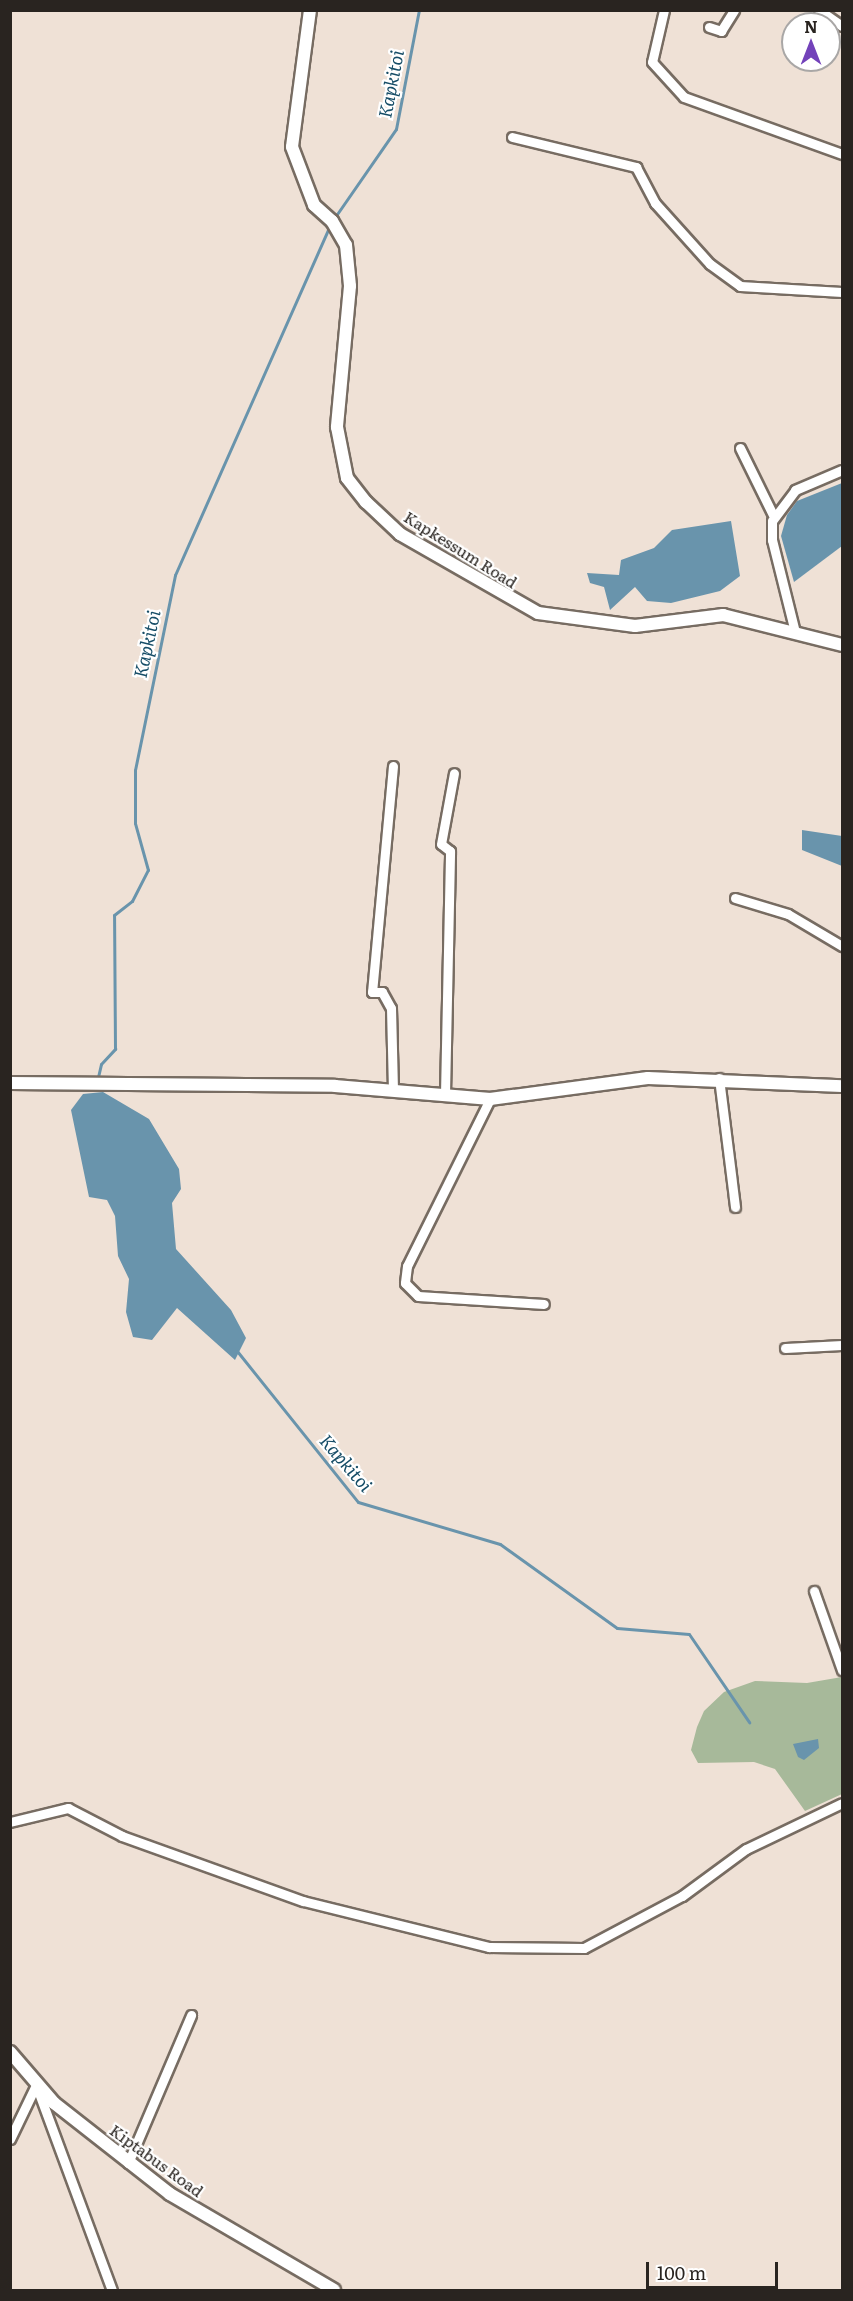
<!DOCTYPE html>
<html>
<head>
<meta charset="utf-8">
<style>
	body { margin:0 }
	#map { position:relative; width:853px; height:2301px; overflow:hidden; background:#efe1d6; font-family:Literata,serif }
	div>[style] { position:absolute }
	.green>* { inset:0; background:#a7b99a }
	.water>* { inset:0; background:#6994ac }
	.stream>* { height:3px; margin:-1.5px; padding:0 1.5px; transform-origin:1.5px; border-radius:1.5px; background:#6994ac }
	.roads { filter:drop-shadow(2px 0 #776c62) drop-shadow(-2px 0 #776c62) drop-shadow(0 2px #776c62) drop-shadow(0 -2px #776c62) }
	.minor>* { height:9px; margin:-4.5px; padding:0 4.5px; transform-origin:4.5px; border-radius:4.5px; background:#fff }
	.tertiary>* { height:12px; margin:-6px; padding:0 6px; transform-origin:6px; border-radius:6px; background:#fff }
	span { translate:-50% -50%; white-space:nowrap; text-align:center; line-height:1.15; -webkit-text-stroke:4.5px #fff; paint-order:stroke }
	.street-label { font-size:16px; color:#292420 }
	.water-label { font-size:18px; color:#164d67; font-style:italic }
	.frame { position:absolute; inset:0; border:12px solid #292420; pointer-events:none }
	.north { position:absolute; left:781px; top:12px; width:60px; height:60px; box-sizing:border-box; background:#fff; border:2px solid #a9a7a6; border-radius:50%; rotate:0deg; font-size:16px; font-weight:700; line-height:24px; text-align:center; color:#292420 }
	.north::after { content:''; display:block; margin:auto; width:21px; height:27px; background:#7342ba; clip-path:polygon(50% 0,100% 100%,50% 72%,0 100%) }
	.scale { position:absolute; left:646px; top:2262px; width:132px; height:27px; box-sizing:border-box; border:3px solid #292420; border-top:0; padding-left:8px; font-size:18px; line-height:21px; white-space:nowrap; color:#292420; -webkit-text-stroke:4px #fff; paint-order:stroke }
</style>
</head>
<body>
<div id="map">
	<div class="green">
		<div style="clip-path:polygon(842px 1677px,842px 1794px,805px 1811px,775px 1769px,754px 1762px,698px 1763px,691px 1750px,697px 1727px,704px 1711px,724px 1692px,755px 1681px,807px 1683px)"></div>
	</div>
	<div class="water">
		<div style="clip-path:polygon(842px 483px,842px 546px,794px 582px,781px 536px,787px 515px,797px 501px)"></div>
		<div style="clip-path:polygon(731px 521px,740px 576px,720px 591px,671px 603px,647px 601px,635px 587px,610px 610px,604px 587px,590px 583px,587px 573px,619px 575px,621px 560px,654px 548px,672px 530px)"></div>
		<div style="clip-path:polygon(802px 830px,842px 836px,842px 866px,802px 850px)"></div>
		<div style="clip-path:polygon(103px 1092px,149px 1119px,179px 1169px,181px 1189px,172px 1203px,176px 1249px,231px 1310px,246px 1338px,235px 1360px,177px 1308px,152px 1340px,133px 1337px,126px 1312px,129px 1279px,118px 1256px,115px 1216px,107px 1200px,89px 1197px,71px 1110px,83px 1094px)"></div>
		<div style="clip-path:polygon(818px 1739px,819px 1748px,804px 1760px,798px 1757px,793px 1744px)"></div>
	</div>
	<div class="stream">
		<div style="left:335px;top:217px;width:107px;rotate:-55.3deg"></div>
		<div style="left:396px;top:129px;width:121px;rotate:-79.1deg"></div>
		<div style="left:98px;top:1077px;width:13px;rotate:-77deg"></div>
		<div style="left:101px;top:1064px;width:21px;rotate:-47deg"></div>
		<div style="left:115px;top:1049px;width:134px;rotate:-90.4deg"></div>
		<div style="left:114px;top:915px;width:23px;rotate:-38deg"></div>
		<div style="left:132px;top:901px;width:35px;rotate:-63deg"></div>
		<div style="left:148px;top:870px;width:49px;rotate:-105.5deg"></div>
		<div style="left:135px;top:823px;width:53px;rotate:-90deg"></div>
		<div style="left:135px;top:770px;width:199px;rotate:-78.4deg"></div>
		<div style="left:175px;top:575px;width:381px;rotate:-66.1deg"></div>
		<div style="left:237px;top:1351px;width:193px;rotate:51.3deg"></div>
		<div style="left:358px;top:1502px;width:148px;rotate:16.5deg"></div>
		<div style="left:500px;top:1544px;width:144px;rotate:35.7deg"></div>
		<div style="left:617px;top:1628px;width:72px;rotate:4.8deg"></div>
		<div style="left:689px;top:1634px;width:107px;rotate:55.7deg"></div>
	</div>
	<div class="roads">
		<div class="minor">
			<div style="left:664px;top:10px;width:53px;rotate:103deg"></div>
			<div style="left:652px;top:62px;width:47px;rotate:47.6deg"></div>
			<div style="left:684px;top:97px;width:168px;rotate:19.8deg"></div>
			<div style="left:819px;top:10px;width:28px;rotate:35deg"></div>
			<div style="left:709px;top:27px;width:13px;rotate:18deg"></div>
			<div style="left:721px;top:31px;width:25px;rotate:-58deg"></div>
			<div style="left:512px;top:137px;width:128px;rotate:13.6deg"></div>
			<div style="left:636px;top:167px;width:41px;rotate:62.2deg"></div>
			<div style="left:655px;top:203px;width:82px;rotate:48deg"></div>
			<div style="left:710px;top:264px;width:37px;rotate:36deg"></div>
			<div style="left:740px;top:286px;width:102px;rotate:3.4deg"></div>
			<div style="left:740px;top:448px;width:77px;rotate:63.8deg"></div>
			<div style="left:795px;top:632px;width:95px;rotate:-104deg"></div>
			<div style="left:772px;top:540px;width:19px;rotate:-90deg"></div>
			<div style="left:772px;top:521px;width:39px;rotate:-53deg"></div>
			<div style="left:795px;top:490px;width:51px;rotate:-23.1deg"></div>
			<div style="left:393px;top:766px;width:227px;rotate:95.3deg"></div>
			<div style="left:372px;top:992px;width:10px"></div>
			<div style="left:382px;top:992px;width:18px;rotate:61deg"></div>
			<div style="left:391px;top:1008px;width:81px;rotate:88.6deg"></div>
			<div style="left:735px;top:898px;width:55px;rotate:16.8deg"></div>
			<div style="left:788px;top:914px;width:63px;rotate:30.7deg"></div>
			<div style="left:719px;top:1078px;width:130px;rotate:82.9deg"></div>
			<div style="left:445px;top:1094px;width:243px;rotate:-88.8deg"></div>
			<div style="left:450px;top:851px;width:11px;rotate:-142deg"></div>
			<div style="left:441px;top:844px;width:72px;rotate:-79.6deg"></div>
			<div style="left:490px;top:1099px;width:186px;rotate:116.4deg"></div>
			<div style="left:407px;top:1266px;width:17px;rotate:97deg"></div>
			<div style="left:405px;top:1283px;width:18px;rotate:45deg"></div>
			<div style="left:418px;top:1296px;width:126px;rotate:3.6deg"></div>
			<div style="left:785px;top:1348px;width:57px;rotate:-3deg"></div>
			<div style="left:814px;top:1591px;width:84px;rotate:70.5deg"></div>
			<div style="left:10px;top:1822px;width:60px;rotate:-13.6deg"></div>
			<div style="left:68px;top:1808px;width:61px;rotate:27.4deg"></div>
			<div style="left:122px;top:1836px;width:192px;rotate:19.8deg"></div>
			<div style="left:303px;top:1901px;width:192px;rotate:13.9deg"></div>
			<div style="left:489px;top:1947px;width:95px;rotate:0.6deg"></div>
			<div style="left:584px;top:1948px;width:111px;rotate:-28deg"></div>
			<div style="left:682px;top:1896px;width:79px;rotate:-36.3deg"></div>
			<div style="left:746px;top:1849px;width:106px;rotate:-25.6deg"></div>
			<div style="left:36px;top:2085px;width:219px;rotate:69.7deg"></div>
			<div style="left:10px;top:2139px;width:60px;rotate:-64.3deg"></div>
			<div style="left:128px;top:2163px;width:161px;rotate:-66.9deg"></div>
		</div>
		<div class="tertiary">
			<div style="left:310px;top:10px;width:138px;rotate:97.5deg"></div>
			<div style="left:292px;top:147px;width:62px;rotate:69.2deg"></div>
			<div style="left:314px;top:205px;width:24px;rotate:42deg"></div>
			<div style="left:332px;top:221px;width:28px;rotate:60deg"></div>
			<div style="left:346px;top:245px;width:41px;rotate:84.4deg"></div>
			<div style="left:350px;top:286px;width:142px;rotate:95.3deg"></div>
			<div style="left:337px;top:427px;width:52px;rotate:78.9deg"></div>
			<div style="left:347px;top:478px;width:31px;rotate:52deg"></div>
			<div style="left:366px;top:502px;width:47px;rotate:43.3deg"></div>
			<div style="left:400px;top:534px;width:159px;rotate:29.8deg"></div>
			<div style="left:538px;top:613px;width:98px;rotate:7.6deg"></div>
			<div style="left:635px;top:626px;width:89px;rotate:-7.1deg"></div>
			<div style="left:723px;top:615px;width:123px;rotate:14.1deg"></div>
			<div style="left:10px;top:1083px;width:325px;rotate:0.5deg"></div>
			<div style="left:335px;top:1086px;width:156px;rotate:4.8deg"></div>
			<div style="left:490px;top:1099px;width:159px;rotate:-7.6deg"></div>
			<div style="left:648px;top:1078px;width:194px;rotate:2.4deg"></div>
			<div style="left:10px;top:2052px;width:67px;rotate:49.2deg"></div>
			<div style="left:54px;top:2103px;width:147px;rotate:38.1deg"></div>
			<div style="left:170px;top:2194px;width:190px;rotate:30.3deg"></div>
		</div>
	</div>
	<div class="street-label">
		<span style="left:461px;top:549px;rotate:32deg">Kapkessum Road</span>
		<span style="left:157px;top:2160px;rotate:36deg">Kiptabus Road</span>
	</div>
	<div class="water-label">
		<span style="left:391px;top:84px;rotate:-79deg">Kapkitoi</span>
		<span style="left:147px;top:644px;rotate:-78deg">Kapkitoi</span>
		<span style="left:346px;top:1463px;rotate:49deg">Kapkitoi</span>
	</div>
	<div class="frame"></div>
	<div class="north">N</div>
	<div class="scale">100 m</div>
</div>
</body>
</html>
